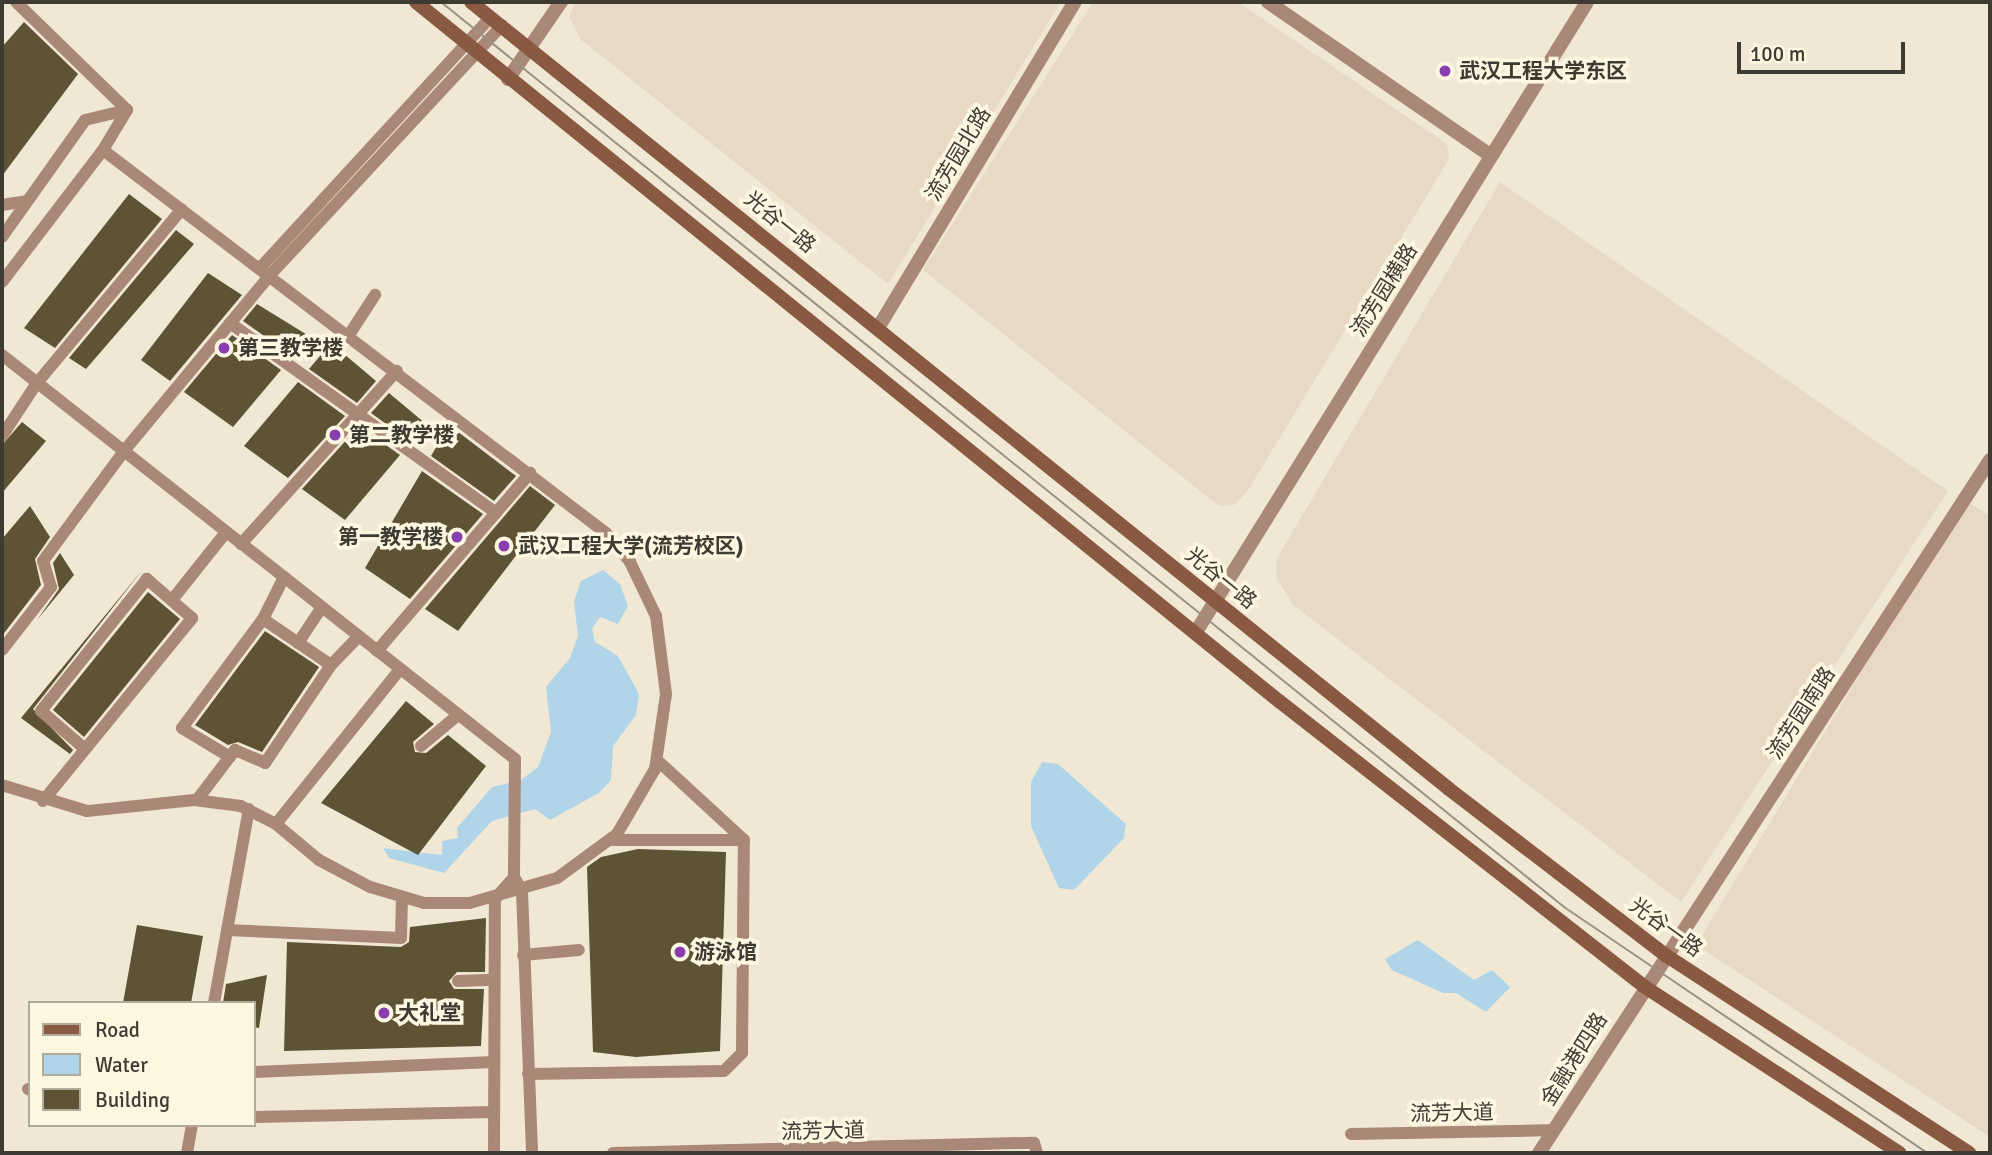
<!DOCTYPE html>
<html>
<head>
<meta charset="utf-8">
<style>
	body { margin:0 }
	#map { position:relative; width:1992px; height:1155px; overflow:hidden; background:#f0e8d4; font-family:Signika,"Noto Sans SC",sans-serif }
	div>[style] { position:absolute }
	.industrial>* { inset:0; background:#e8d9c7 }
	.water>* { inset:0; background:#b0d5e9 }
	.building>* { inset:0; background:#5e5334 }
	.minor>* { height:12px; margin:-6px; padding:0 6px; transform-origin:6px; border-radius:6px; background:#a87 }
	.tertiary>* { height:14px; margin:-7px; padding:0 7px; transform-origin:7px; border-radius:7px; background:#a87 }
	.secondary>* { height:14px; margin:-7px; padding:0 7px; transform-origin:7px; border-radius:7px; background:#895941 }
	.tram>* { height:2px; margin:-1px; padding:0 1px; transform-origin:1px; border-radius:1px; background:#999385 }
	.dots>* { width:19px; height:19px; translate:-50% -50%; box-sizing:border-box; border:4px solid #fdf6e1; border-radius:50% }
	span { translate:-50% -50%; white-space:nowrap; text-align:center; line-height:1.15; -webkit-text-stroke:7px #fdf6e1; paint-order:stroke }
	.poi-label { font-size:21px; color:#3e3b33; font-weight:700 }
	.left { translate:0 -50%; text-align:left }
	.right { translate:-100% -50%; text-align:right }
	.street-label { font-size:21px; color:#3e3b33 }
	.frame { position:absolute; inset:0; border:4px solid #3e3b33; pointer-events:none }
	.legend { position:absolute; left:28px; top:1001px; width:228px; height:126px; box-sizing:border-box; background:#fdf6e1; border:2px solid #b1ab9b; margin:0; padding:9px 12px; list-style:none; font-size:21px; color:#3e3b33 }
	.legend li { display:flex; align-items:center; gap:14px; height:35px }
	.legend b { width:35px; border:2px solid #b1ab9b }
	.scale { position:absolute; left:1737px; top:42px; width:168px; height:32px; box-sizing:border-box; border:4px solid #3e3b33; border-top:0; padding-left:9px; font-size:21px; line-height:24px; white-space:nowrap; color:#3e3b33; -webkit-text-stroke:5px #fdf6e1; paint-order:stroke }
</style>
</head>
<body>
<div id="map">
	<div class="industrial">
		<div style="clip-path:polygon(575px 2px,1061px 2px,888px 284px,580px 39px,569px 17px)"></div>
		<div style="clip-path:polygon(1093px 2px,1238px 2px,1447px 144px,1449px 159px,1247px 492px,1234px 505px,1219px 506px,923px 270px)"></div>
		<div style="clip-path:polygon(1500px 182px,1948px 491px,1681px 902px,1293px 605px,1276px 577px,1277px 558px)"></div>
		<div style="clip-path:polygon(1965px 500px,1990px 516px,1990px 1137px,1696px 945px)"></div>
	</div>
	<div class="water">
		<div style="clip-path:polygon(603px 570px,620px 584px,628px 606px,618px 624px,600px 617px,592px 629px,595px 642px,618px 656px,639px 694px,636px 715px,613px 746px,611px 780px,599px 793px,550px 820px,535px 809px,492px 821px,444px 873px,389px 858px,383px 848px,442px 855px,442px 841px,458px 838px,457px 828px,492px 787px,521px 780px,538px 767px,551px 732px,546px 687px,570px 658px,578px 636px,574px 601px,581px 581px)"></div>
		<div style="clip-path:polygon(1042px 762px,1058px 764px,1126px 824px,1124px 838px,1074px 890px,1059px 888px,1031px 826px,1031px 782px)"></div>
		<div style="clip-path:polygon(1418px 940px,1474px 980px,1492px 970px,1510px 987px,1486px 1012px,1456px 993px,1443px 993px,1392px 970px,1385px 959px)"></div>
	</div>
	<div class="building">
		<div style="clip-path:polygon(24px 22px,78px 74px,2px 176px,2px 47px)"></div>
		<div style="clip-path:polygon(129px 194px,162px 219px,55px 348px,24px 328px)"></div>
		<div style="clip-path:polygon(176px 230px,194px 244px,86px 369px,69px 358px)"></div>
		<div style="clip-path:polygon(208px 273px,242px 295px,170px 381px,141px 360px)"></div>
		<div style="clip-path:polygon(257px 304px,309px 336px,292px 356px,243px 321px)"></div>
		<div style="clip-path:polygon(232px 335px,281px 370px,233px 427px,184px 392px)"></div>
		<div style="clip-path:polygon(331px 343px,376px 381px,357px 403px,309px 369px)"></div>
		<div style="clip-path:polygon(298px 382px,345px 416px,288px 478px,244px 446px)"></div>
		<div style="clip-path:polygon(389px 393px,426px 424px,411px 442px,371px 413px)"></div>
		<div style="clip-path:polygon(22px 422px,46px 441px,2px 493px,2px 445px)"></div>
		<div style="clip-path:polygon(449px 425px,516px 476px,494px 501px,431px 456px)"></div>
		<div style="clip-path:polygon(359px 426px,400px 455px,345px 520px,302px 489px)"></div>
		<div style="clip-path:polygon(422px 471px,483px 514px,410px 599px,365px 568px)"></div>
		<div style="clip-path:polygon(530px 486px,555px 505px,458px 631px,425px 609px)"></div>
		<div style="clip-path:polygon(30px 506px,50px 537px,35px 559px,41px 585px,2px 636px,2px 539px)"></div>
		<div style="clip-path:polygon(60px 553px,74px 575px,37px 620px,59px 589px,53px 563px)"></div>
		<div style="clip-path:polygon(144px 568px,33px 709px,73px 750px,70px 754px,21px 718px)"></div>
		<div style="clip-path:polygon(148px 592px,180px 619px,84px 737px,53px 710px)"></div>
		<div style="clip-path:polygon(265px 631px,319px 667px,262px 752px,238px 742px,228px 745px,195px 725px)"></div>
		<div style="clip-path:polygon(406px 701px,434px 724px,413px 742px,415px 752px,426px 753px,448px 735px,486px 766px,418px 855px,321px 803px)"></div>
		<div style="clip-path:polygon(638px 849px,726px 852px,720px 1051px,636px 1057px,593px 1052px,587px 867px,601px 857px)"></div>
		<div style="clip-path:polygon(486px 918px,485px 972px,457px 972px,449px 981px,454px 989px,484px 989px,481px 1046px,284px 1051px,287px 942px,401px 947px,409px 942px,410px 927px)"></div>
		<div style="clip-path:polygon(137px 925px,203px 936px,191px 1003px,123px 1003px)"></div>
		<div style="clip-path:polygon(267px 975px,259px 1028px,254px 1027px,254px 1003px,223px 1003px,226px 984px)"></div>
	</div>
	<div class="minor">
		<div style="left:16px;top:2px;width:155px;rotate:44.2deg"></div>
		<div style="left:103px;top:150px;width:47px;rotate:-59deg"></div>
		<div style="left:2px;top:205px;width:25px;rotate:-9deg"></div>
		<div style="left:2px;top:237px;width:143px;rotate:-54.6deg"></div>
		<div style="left:85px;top:120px;width:43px;rotate:-13.4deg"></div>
		<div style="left:260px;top:268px;width:341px;rotate:-47.4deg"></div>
		<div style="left:2px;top:282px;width:166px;rotate:-52.6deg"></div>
		<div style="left:103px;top:150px;width:632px;rotate:37.29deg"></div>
		<div style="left:606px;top:533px;width:38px;rotate:50deg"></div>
		<div style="left:630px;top:562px;width:60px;rotate:64.3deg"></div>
		<div style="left:656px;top:616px;width:79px;rotate:82.7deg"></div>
		<div style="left:666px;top:694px;width:76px;rotate:98.3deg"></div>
		<div style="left:655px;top:769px;width:75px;rotate:120.3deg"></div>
		<div style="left:617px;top:834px;width:74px;rotate:143.7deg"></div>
		<div style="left:557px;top:878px;width:91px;rotate:164.1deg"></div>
		<div style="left:469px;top:903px;width:45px;rotate:180deg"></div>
		<div style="left:424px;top:903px;width:56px;rotate:-163.5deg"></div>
		<div style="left:370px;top:887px;width:58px;rotate:-152.1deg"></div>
		<div style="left:319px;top:860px;width:56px;rotate:-140.1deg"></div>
		<div style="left:276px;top:824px;width:39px;rotate:-153deg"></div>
		<div style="left:241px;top:806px;width:47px;rotate:-172.7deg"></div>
		<div style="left:194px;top:800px;width:108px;rotate:174.1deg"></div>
		<div style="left:87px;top:811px;width:89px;rotate:-163deg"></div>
		<div style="left:230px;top:323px;width:327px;rotate:35.5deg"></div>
		<div style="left:349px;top:335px;width:48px;rotate:-57deg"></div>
		<div style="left:2px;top:355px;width:653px;rotate:38.22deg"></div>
		<div style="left:515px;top:759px;width:118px;rotate:90.5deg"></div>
		<div style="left:514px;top:877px;width:16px;rotate:60deg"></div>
		<div style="left:522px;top:891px;width:262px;rotate:87.8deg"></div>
		<div style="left:2px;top:436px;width:64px;rotate:-56.6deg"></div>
		<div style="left:37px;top:383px;width:226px;rotate:-50.2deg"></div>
		<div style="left:241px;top:544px;width:233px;rotate:-48deg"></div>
		<div style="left:172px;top:600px;width:87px;rotate:-51.5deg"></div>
		<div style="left:263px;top:619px;width:82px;rotate:34.1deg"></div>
		<div style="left:298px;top:643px;width:43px;rotate:-56.3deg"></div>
		<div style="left:2px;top:650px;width:80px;rotate:-52.1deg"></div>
		<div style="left:51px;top:587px;width:27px;rotate:-107deg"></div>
		<div style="left:43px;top:561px;width:137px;rotate:-53.6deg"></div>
		<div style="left:124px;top:451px;width:229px;rotate:-50.3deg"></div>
		<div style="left:270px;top:275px;width:341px;rotate:-47.1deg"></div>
		<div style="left:377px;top:651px;width:235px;rotate:-49.3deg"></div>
		<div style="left:421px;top:746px;width:48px;rotate:-40deg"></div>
		<div style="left:230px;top:757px;width:56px;rotate:-148.9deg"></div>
		<div style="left:182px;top:728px;width:136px;rotate:-53.4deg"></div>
		<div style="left:263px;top:619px;width:47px;rotate:-63.4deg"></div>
		<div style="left:197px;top:800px;width:63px;rotate:-52.8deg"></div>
		<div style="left:235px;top:750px;width:33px;rotate:23deg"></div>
		<div style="left:265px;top:763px;width:118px;rotate:-56deg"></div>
		<div style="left:331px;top:665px;width:40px;rotate:-46deg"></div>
		<div style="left:43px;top:801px;width:236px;rotate:-50.8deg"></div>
		<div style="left:192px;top:618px;width:60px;rotate:-139.1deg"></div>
		<div style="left:147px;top:579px;width:169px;rotate:128.8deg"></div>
		<div style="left:41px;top:711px;width:58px;rotate:40.8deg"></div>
		<div style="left:276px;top:824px;width:198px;rotate:-51.3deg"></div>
		<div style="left:610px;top:840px;width:134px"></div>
		<div style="left:227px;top:930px;width:174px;rotate:2.6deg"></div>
		<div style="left:401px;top:938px;width:40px;rotate:-88.6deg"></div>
		<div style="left:523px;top:955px;width:56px;rotate:-5.1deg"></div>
		<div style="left:458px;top:981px;width:36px;rotate:-2deg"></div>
		<div style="left:214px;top:1003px;width:197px;rotate:-79.8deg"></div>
		<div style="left:254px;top:1072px;width:240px;rotate:-2.4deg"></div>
		<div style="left:528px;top:1074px;width:196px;rotate:-0.9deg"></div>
		<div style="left:724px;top:1071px;width:25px;rotate:-45deg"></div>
		<div style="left:742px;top:1053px;width:213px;rotate:-89.5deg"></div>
		<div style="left:744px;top:840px;width:118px;rotate:-137.4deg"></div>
		<div style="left:28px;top:1089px;width:2px;rotate:27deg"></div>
		<div style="left:254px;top:1117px;width:240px;rotate:-1.2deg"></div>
		<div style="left:1351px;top:1134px;width:203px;rotate:-1.1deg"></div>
		<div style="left:187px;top:1153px;width:28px;rotate:-80deg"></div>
		<div style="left:494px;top:1153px;width:254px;rotate:-89.8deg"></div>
		<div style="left:495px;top:899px;width:29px;rotate:-49deg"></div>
		<div style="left:613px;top:1153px;width:421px;rotate:-1.4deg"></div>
		<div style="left:1034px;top:1143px;width:10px;rotate:73deg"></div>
	</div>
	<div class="tertiary">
		<div style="left:1268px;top:2px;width:271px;rotate:34.6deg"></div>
		<div style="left:508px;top:79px;width:93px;rotate:-55.5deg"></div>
		<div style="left:878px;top:328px;width:381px;rotate:-58.9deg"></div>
		<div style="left:1196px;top:632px;width:741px;rotate:-58.17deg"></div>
		<div style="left:1539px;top:1153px;width:827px;rotate:-56.94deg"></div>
	</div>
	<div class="secondary">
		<div style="left:416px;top:2px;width:1111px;rotate:39.01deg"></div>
		<div style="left:1279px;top:701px;width:464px;rotate:38deg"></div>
		<div style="left:1645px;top:987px;width:304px;rotate:33.1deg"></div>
		<div style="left:471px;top:2px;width:1255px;rotate:38.82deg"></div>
		<div style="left:1449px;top:789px;width:275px;rotate:37.5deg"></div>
		<div style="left:1667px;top:956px;width:361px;rotate:33.1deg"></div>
	</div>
	<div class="tram">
		<div style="left:441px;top:2px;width:1442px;rotate:38.86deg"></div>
		<div style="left:1564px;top:907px;width:439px;rotate:34.1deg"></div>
	</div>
	<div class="dots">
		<div style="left:1445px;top:71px;background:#893eb0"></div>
		<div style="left:224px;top:348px;background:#893eb0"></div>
		<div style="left:335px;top:435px;background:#893eb0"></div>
		<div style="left:457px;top:537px;background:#893eb0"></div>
		<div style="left:504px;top:546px;background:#893eb0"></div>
		<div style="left:680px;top:952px;background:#893eb0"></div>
		<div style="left:384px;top:1013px;background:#893eb0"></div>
	</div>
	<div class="poi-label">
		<span class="left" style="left:1459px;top:71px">武汉工程大学东区</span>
		<span class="left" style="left:238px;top:348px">第三教学楼</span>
		<span class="left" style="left:349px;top:435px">第二教学楼</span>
		<span class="right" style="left:443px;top:537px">第一教学楼</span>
		<span class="left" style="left:518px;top:546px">武汉工程大学(流芳校区)</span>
		<span class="left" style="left:694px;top:952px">游泳馆</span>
		<span class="left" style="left:398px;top:1013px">大礼堂</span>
	</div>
	<div class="street-label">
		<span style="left:958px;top:154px;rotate:-59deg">流芳园北路</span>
		<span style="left:780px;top:222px;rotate:39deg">光谷一路</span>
		<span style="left:1384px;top:290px;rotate:-58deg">流芳园横路</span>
		<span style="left:1221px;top:578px;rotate:39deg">光谷一路</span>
		<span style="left:1801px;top:713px;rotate:-57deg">流芳园南路</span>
		<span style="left:1666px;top:927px;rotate:36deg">光谷一路</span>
		<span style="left:1574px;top:1059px;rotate:-58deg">金融港四路</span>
		<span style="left:1452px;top:1113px;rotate:-1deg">流芳大道</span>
		<span style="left:823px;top:1131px;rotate:-1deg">流芳大道</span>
	</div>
	<div class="frame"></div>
	<ul class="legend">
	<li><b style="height:9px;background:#895941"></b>Road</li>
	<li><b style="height:19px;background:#b0d5e9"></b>Water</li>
	<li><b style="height:19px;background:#5e5334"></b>Building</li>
	</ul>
	<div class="scale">100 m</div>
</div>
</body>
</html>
